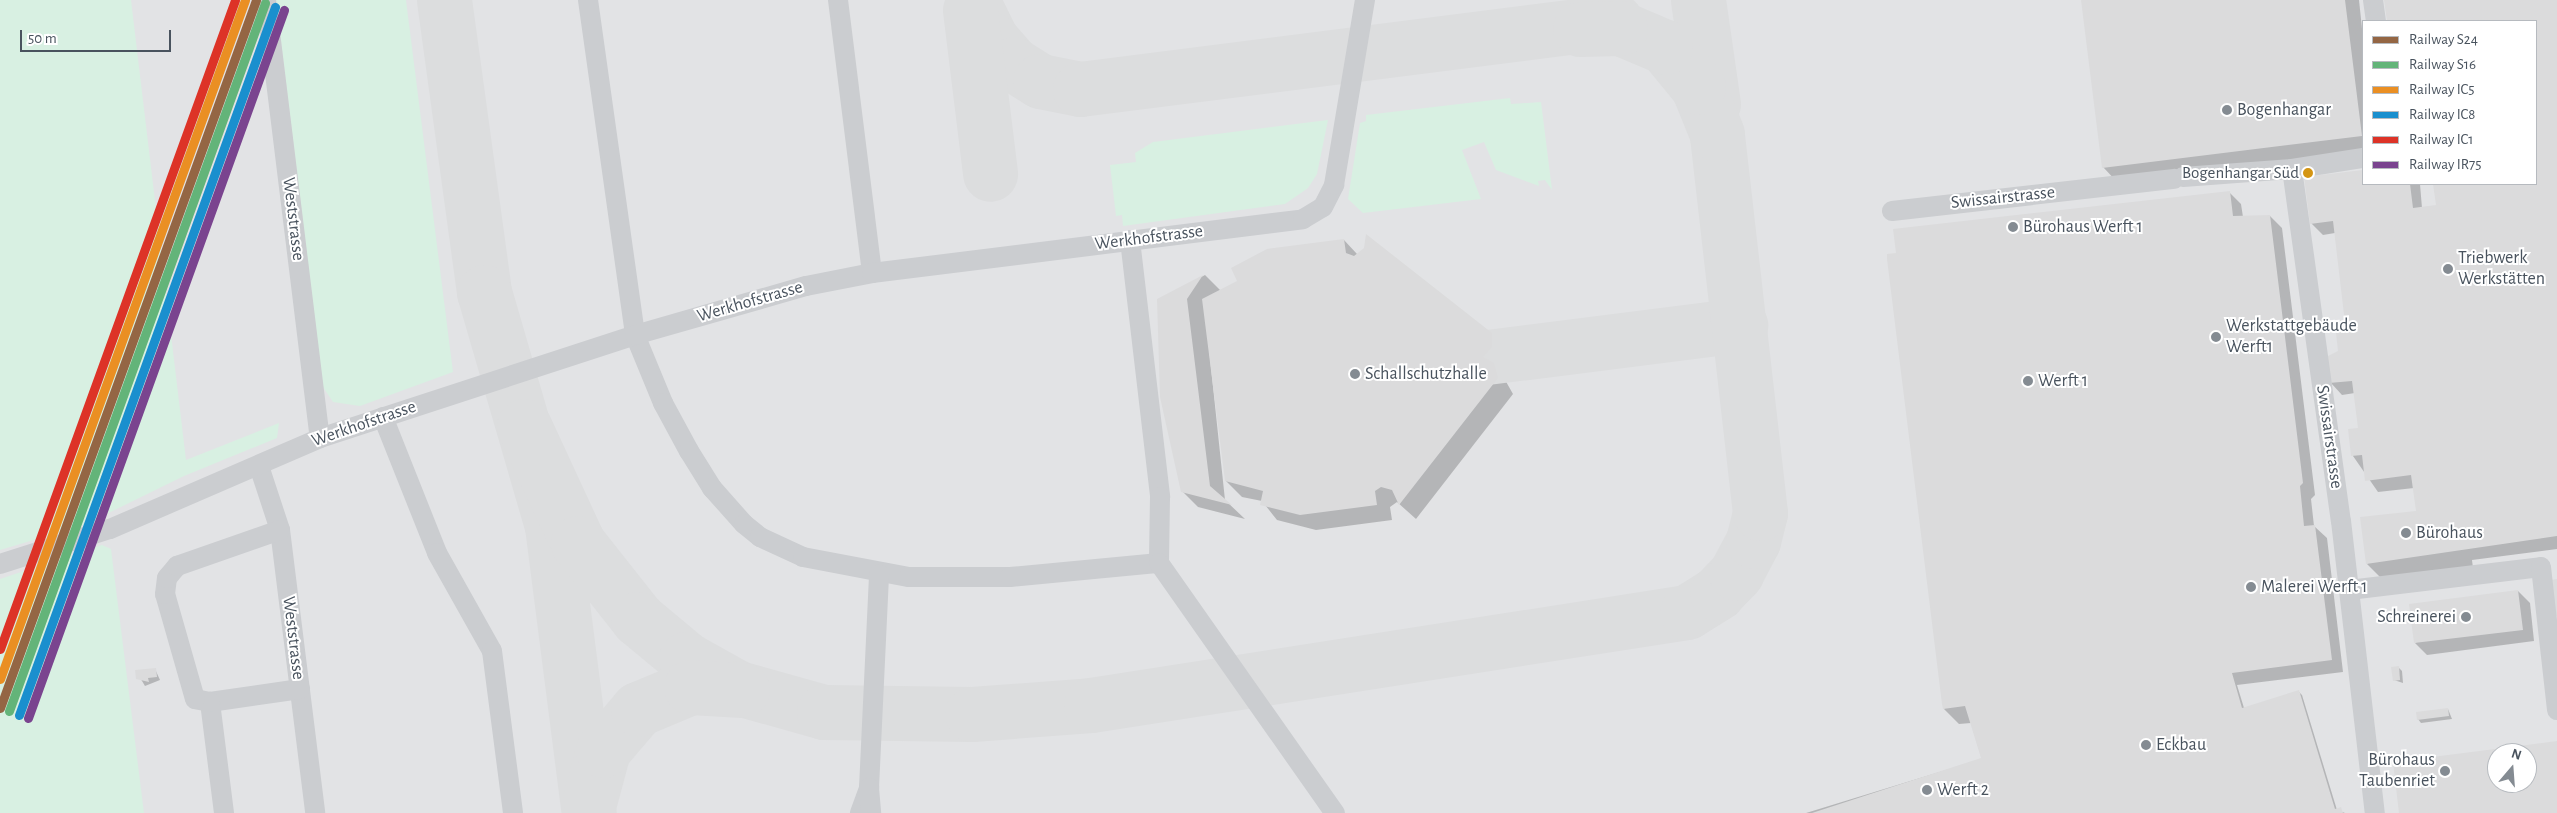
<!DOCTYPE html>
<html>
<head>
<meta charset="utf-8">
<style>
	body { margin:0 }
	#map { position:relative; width:2557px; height:813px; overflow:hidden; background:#f2f2f2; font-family:"Alegreya Sans",sans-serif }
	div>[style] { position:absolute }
	.airport>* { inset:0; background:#e2e3e5 }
	.green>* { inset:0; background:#d8f0e2 }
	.shadow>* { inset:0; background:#0003 }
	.taxiway>* { height:55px; margin:-27.5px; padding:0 27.5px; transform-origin:27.5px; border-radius:27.5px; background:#dcddde }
	.building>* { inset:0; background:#dbdbdc }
	.minor>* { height:20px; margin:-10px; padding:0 10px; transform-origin:10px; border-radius:10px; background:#cbcdd0 }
	.rail-1>* { height:9px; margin:-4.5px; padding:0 4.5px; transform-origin:4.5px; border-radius:4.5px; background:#946644 }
	.rail-2>* { height:9px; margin:-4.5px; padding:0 4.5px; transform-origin:4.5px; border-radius:4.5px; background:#63b479 }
	.rail-3>* { height:9px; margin:-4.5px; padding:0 4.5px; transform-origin:4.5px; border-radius:4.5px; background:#ea8f23 }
	.rail-4>* { height:9px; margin:-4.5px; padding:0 4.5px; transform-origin:4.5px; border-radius:4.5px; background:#1a8fce }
	.rail-5>* { height:9px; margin:-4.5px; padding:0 4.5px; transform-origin:4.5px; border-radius:4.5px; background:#dd3327 }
	.rail-6>* { height:9px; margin:-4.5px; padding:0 4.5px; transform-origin:4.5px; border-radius:4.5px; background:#7a448f }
	.dots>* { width:14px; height:14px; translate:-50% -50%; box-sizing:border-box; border:2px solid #fff; border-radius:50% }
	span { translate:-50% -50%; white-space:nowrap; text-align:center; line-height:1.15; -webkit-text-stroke:4px #fff; paint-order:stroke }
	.bus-label { font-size:17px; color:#49535e }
	.right { translate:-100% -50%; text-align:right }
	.poi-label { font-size:18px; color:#49535e }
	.left { translate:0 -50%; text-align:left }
	.street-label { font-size:18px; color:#49535e }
	.legend { position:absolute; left:2362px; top:20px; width:175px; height:165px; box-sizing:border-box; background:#fff; border:1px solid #b6babf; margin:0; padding:6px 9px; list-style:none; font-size:15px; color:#49535e }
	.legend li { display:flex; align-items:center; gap:10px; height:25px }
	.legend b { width:25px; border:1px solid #b6babf }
	.north { position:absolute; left:2487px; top:743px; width:50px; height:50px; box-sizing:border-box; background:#fff; border:1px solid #b6babf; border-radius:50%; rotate:18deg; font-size:14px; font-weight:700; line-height:20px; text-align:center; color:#49535e }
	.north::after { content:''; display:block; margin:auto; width:18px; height:22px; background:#848b92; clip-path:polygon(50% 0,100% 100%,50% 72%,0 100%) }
	.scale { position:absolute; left:20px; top:30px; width:151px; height:22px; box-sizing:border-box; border:2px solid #49535e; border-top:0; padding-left:6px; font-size:15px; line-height:18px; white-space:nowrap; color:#49535e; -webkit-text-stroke:4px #fff; paint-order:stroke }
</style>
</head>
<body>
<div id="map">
	<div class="airport">
		<div style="clip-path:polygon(evenodd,0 0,2557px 0,2557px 813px,0 813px,0 0,2363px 21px,2536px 21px,2536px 184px,2363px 184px,2363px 21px,0 0,2497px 753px,2527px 753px,2527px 783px,2497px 783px,2497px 753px)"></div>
	</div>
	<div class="green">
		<div style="clip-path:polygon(0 0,131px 0,186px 460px,279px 423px,277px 438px,184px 476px,84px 525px,0 550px)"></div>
		<div style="clip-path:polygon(276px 0,406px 0,453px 372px,360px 406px,333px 402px,323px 387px)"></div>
		<div style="clip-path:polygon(1510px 98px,1511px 104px,1541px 102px,1552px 190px,1545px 180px,1538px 181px,1539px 186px,1496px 170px,1484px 142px,1462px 150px,1481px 199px,1363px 213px,1348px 199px,1360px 123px,1366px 121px,1366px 115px)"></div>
		<div style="clip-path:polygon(1328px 120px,1317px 174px,1308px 188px,1285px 204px,1123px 226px,1122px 215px,1116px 216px,1110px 165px,1136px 162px,1135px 153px,1153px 142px)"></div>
		<div style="clip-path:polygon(102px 545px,111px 549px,144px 813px,0 813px,0 579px)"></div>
	</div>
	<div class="shadow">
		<div style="clip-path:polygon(2082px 0,2359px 0,2363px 38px,2363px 153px,2118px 183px,2103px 167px)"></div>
		<div style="clip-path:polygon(2387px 0,2557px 0,2557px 549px,2472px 560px,2474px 576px,2389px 586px,2367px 564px,2417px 512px,2414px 488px,2378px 492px,2353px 456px,2359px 429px,2355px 393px,2342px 395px,2331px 383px,2347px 324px,2335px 233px,2323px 235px,2311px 223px,2305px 178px,2363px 171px,2363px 184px,2420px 184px,2422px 208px,2437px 206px,2434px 184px,2536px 184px,2536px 21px,2390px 21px)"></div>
		<div style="clip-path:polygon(2229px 192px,2241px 204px,2243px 217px,2270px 216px,2282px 228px,2315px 495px,2311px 499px,2314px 526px,2327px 538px,2343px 672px,2237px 685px,2244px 708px,2299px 692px,2302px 695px,2337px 810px,2345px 813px,1806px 813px,1982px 759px,1971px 723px,1959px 724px,1944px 709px)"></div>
		<div style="clip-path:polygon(1344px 240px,1357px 254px,1492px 334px,1508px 350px,1507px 363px,1500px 371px,1513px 394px,1416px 519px,1397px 502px,1390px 507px,1392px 520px,1316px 530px,1277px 520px,1262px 501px,1242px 497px,1226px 481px,1205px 311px,1225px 500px,1245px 519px,1198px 507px,1182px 491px,1159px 300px,1205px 275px,1221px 291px)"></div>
		<div style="clip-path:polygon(2518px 591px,2530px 603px,2534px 641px,2427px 655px,2415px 643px)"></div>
		<div style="clip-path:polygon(2398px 667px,2402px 671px,2403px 683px,2394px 680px)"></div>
		<div style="clip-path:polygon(155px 669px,160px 680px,145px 686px,136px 671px)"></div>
		<div style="clip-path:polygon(2448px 709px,2452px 719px,2421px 723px,2418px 719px)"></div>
	</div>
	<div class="taxiway">
		<div style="left:444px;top:0;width:295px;rotate:82.2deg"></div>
		<div style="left:484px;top:292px;width:244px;rotate:73.8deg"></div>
		<div style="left:552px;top:526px;width:289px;rotate:82.7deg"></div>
		<div style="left:972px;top:0;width:43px;rotate:64deg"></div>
		<div style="left:991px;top:39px;width:33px;rotate:49deg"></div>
		<div style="left:1013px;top:64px;width:32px;rotate:32deg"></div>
		<div style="left:1040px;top:81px;width:41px;rotate:11.3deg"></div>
		<div style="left:1080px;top:89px;width:540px;rotate:-7.23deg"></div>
		<div style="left:1698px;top:0;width:105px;rotate:81.8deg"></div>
		<div style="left:970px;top:10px;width:165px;rotate:83deg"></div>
		<div style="left:1408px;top:367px;width:335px;rotate:-7.2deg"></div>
		<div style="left:524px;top:426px;width:129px;rotate:65.2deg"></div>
		<div style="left:578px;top:543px;width:97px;rotate:51.7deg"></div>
		<div style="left:638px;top:619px;width:62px;rotate:39.8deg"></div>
		<div style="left:686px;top:659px;width:60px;rotate:29.1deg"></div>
		<div style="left:738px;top:688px;width:89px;rotate:15.6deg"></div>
		<div style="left:824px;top:712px;width:148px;rotate:0.8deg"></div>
		<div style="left:972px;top:714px;width:119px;rotate:-4.3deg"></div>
		<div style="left:1091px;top:705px;width:603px;rotate:-8.87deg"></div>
		<div style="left:1687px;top:612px;width:36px;rotate:-32deg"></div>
		<div style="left:1717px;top:593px;width:28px;rotate:-46deg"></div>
		<div style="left:1736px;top:573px;width:36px;rotate:-62deg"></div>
		<div style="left:1753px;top:541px;width:29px;rotate:-76deg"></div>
		<div style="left:1760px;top:513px;width:381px;rotate:-96.5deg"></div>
		<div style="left:1717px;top:134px;width:51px;rotate:-112deg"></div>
		<div style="left:1698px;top:87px;width:52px;rotate:-129.5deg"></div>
		<div style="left:1665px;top:47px;width:49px;rotate:-157.1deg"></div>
		<div style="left:1620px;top:28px;width:40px;rotate:178.6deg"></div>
		<div style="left:590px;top:799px;width:51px;rotate:-75.1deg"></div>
		<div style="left:603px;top:750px;width:54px;rotate:-49.5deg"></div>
		<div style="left:638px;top:709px;width:57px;rotate:-22.5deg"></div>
		<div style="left:691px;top:687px;width:51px;rotate:3.4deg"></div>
	</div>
	<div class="building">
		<div style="clip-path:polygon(2081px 0,2345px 0,2362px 136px,2102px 168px)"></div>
		<div style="clip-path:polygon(2384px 0,2557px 0,2557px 536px,2366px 564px,2360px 517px,2416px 511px,2411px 475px,2365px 481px,2362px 455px,2351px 456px,2348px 429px,2358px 428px,2352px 381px,2329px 383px,2326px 357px,2338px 351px,2335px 324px,2345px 323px,2333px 221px,2310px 224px,2304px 177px,2363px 170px,2363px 184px,2410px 184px,2413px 208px,2436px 205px,2433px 184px,2536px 184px,2536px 21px,2387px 21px)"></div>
		<div style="clip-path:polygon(2230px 191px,2233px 216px,2270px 215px,2303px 483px,2300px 486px,2304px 526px,2315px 525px,2332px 660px,2232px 673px,2242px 708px,2299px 690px,2335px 809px,2341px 807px,2343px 813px,1812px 813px,1981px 758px,1965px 706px,1943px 709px,1942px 704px,1887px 259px,1887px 254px,1896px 253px,1893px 229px)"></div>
		<div style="clip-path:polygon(1366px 234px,1492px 333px,1492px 347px,1483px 357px,1494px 363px,1498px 378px,1399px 505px,1392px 490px,1381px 487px,1375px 491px,1377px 505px,1300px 515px,1260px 505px,1263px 491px,1225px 481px,1202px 299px,1237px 281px,1231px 268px,1267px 249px,1344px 239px,1346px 253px,1354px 256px,1364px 248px)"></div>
		<div style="clip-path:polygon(1203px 275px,1187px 299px,1210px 486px,1232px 505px,1181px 492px,1160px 397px,1157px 299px)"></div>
		<div style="clip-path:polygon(2557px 579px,2557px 616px,2556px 616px,2551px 580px)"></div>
		<div style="clip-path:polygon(2518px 590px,2523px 630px,2414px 643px,2409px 604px)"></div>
		<div style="clip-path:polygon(2399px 666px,2400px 680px,2393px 681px,2391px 667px)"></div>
		<div style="clip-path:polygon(156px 668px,157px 677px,148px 678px,149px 682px,136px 679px,135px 670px)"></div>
		<div style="clip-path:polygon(2448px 708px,2449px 716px,2417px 720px,2416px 712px)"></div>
		<div style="clip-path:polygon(evenodd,2557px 741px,2557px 813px,2399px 813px,2393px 762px,2557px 741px,2497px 753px,2527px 753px,2527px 783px,2497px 783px,2497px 753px)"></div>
	</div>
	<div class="minor">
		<div style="left:266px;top:0;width:441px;rotate:83deg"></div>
		<div style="left:588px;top:0;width:338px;rotate:82deg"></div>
		<div style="left:635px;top:335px;width:74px;rotate:67.6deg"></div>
		<div style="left:663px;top:403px;width:55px;rotate:61.6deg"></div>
		<div style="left:689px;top:451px;width:44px;rotate:58.1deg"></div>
		<div style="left:712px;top:488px;width:48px;rotate:48.4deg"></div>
		<div style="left:744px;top:524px;width:21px;rotate:39deg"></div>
		<div style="left:760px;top:537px;width:47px;rotate:24.9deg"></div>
		<div style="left:803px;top:557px;width:108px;rotate:10.7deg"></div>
		<div style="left:909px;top:577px;width:101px"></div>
		<div style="left:1010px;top:577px;width:150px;rotate:-5.4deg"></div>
		<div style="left:838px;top:0;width:275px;rotate:82.9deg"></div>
		<div style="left:2373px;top:0;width:21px;rotate:82deg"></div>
		<div style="left:2292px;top:169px;width:72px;rotate:-8.8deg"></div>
		<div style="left:2183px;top:177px;width:109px;rotate:-4.2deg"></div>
		<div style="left:2292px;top:169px;width:355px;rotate:82.1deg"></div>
		<div style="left:2341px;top:521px;width:294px;rotate:83.4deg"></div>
		<div style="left:1892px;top:211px;width:284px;rotate:-6.5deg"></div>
		<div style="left:1130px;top:240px;width:259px;rotate:83.3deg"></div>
		<div style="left:1160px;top:497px;width:66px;rotate:90.9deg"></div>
		<div style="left:1159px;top:563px;width:306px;rotate:54.9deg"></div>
		<div style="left:383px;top:417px;width:146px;rotate:68.3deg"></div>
		<div style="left:437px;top:553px;width:112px;rotate:60.7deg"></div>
		<div style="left:492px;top:651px;width:163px;rotate:82.6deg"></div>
		<div style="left:259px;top:466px;width:67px;rotate:71.8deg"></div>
		<div style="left:280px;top:530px;width:285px;rotate:82.9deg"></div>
		<div style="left:0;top:564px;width:115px;rotate:-17.7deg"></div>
		<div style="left:110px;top:529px;width:229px;rotate:-23.4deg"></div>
		<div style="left:320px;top:438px;width:331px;rotate:-18.1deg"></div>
		<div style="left:635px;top:335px;width:178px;rotate:-16deg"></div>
		<div style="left:806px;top:286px;width:67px;rotate:-11.1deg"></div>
		<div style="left:872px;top:273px;width:434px;rotate:-7.1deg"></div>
		<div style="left:1303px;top:219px;width:23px;rotate:-31deg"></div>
		<div style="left:1323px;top:207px;width:25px;rotate:-63deg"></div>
		<div style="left:1334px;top:185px;width:188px;rotate:-80.5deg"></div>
		<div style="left:2349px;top:590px;width:193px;rotate:-6.8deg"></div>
		<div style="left:2541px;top:567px;width:144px;rotate:83.6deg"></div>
		<div style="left:210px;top:702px;width:91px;rotate:-8.2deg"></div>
		<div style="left:869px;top:788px;width:214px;rotate:-87.3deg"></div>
		<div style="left:224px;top:813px;width:112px;rotate:-97.2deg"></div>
		<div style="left:210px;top:702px;width:15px;rotate:-169deg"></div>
		<div style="left:195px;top:699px;width:109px;rotate:-105.9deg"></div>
		<div style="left:165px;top:594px;width:16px;rotate:-83deg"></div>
		<div style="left:167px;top:578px;width:16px;rotate:-50deg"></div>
		<div style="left:177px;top:566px;width:109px;rotate:-19.3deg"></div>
		<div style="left:860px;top:813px;width:27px;rotate:-70deg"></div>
		<div style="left:869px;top:788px;width:25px;rotate:85deg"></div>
	</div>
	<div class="rail-1">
		<div style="left:0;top:708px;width:753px;rotate:-70.12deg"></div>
	</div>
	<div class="rail-2">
		<div style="left:9px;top:711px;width:753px;rotate:-70.12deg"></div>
	</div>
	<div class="rail-3">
		<div style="left:0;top:679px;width:722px;rotate:-70.16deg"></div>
	</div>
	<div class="rail-4">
		<div style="left:19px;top:715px;width:753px;rotate:-70.12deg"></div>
	</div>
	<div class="rail-5">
		<div style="left:0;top:649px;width:690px;rotate:-70.09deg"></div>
	</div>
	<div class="rail-6">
		<div style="left:28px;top:718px;width:753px;rotate:-70.12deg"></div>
	</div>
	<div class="dots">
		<div style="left:2227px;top:110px;background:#848b92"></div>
		<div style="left:2308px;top:173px;background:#d49513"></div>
		<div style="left:2013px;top:227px;background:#848b92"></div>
		<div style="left:2448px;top:269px;background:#848b92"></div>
		<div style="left:2216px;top:337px;background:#848b92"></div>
		<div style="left:1355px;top:374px;background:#848b92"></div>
		<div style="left:2028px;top:381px;background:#848b92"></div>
		<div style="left:2406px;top:533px;background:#848b92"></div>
		<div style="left:2251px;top:587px;background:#848b92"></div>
		<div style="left:2466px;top:617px;background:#848b92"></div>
		<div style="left:2146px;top:745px;background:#848b92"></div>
		<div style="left:2445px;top:771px;background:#848b92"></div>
		<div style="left:1927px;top:790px;background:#848b92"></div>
	</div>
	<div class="bus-label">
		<span class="right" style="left:2299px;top:173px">Bogenhangar Süd</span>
	</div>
	<div class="poi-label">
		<span class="left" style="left:2237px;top:110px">Bogenhangar</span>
		<span class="left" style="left:2023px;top:227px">Bürohaus Werft 1</span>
		<span class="left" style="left:2458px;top:269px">Triebwerk<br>Werkstätten</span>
		<span class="left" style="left:2226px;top:337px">Werkstattgebäude<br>Werft1</span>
		<span class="left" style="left:1365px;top:374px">Schallschutzhalle</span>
		<span class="left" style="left:2038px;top:381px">Werft 1</span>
		<span class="left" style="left:2416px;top:533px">Bürohaus</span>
		<span class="left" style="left:2261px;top:587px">Malerei Werft 1</span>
		<span class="right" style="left:2456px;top:617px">Schreinerei</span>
		<span class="left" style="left:2156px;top:745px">Eckbau</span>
		<span class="right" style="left:2435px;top:771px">Bürohaus<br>Taubenriet</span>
		<span class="left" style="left:1937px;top:790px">Werft 2</span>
	</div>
	<div class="street-label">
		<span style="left:2003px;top:198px;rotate:-6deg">Swissairstrasse</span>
		<span style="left:293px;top:219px;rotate:83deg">Weststrasse</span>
		<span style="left:1149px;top:238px;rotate:-7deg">Werkhofstrasse</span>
		<span style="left:750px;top:302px;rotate:-16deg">Werkhofstrasse</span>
		<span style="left:364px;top:424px;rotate:-19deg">Werkhofstrasse</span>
		<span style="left:2329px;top:437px;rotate:82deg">Swissairstrasse</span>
		<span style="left:293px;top:638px;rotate:83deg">Weststrasse</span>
	</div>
	<ul class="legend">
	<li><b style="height:6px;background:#946644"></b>Railway S24</li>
	<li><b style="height:6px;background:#63b479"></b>Railway S16</li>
	<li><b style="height:6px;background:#ea8f23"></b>Railway IC5</li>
	<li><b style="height:6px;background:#1a8fce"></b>Railway IC8</li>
	<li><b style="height:6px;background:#dd3327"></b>Railway IC1</li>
	<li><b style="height:6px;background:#7a448f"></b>Railway IR75</li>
	</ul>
	<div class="north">N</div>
	<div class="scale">50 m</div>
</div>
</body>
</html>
